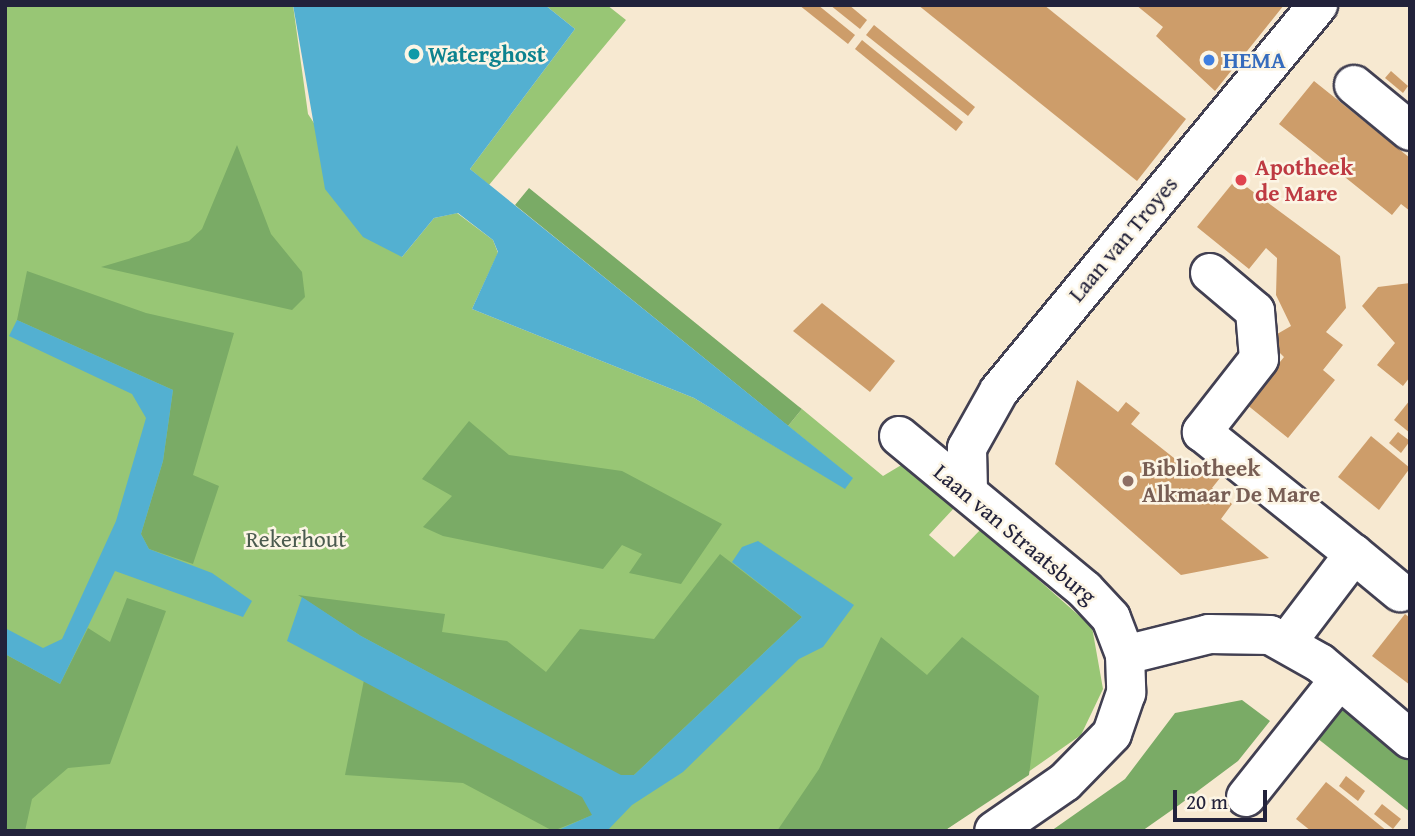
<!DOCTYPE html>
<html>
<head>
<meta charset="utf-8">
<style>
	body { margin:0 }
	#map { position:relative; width:1415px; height:836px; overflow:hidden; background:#f7e9d1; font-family:"Gentium Book Plus",serif }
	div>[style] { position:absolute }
	.green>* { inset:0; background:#98c675 }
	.forest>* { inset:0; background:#7aab66 }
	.water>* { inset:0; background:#53b0d1 }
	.building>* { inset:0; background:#cd9d6a }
	.roads { filter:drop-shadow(2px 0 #424052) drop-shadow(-2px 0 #424052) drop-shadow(0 2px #424052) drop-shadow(0 -2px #424052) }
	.minor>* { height:38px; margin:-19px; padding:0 19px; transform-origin:19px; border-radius:19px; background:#fff }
	.dots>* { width:19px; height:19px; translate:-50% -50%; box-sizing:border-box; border:4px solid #fcf5e5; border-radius:50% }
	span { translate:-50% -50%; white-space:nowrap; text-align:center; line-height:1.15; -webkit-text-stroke:5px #fcf5e5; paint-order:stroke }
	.culture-label { font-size:23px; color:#0d838f; font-weight:700 }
	.left { translate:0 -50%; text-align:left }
	.shop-label { font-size:23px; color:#366cbe; font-weight:700 }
	.health-label { font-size:23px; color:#be3a42; font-weight:700 }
	.street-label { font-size:23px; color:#22223b }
	.education-label { font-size:23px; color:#785e54; font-weight:700 }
	.park-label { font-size:23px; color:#4b5b4f }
	.frame { position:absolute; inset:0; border:7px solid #22223b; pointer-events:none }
	.scale { position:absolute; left:1173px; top:790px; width:94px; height:32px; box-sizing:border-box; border:4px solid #22223b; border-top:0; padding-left:9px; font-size:21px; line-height:24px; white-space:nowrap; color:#22223b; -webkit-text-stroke:5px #fcf5e5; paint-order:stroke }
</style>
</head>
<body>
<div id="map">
	<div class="green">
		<div style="clip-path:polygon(5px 5px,293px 5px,308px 114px,402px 257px,434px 218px,457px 213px,493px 240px,498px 253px,472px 309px,694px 398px,845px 488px,852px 478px,788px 426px,802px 409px,883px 476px,903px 464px,955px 507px,929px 535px,954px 557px,981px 529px,1092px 627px,1103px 689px,1081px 735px,944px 831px,5px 831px)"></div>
		<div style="clip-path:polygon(545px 5px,607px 5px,626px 20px,489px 185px,470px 169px,575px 29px)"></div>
	</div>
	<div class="forest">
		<div style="clip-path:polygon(237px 145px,271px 234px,302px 272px,305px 297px,292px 310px,101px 267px,189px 241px,202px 229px)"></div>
		<div style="clip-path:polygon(529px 188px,798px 406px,802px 409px,788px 426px,515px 205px)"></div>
		<div style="clip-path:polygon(27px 271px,146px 313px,234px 333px,193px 475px,219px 486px,193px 564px,149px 549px,141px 534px,163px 461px,173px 390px,17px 320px)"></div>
		<div style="clip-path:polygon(469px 421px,509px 455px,622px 471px,722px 524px,681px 584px,629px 573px,642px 554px,622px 545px,603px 569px,443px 536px,423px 527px,452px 496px,422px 479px)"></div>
		<div style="clip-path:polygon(720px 554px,802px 617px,634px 775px,621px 776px,361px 636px,298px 595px,445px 614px,442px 632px,507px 641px,546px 672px,580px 629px,654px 639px)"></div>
		<div style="clip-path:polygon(127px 598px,166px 611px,110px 764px,68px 768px,32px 799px,25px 831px,5px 831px,5px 654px,60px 684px,88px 628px,110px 642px)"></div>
		<div style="clip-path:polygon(881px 637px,927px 675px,962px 637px,1039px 696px,1029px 775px,944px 831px,777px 831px,819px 769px)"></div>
		<div style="clip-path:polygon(364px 680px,583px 797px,593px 815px,553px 831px,463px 783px,345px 775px)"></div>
		<div style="clip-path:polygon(1242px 700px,1270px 721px,1238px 761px,1179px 805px,1142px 831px,1051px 831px,1125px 779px,1175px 713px)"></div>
		<div style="clip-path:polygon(1341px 700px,1410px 758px,1410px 812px,1317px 738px)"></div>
	</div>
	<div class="water">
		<div style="clip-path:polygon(293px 5px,545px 5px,575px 29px,470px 169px,853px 478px,845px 489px,694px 398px,472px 309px,498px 252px,493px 240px,458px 213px,434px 218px,402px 257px,363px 237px,325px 189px)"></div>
		<div style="clip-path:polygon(17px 320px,173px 390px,163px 461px,141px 534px,149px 549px,212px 573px,252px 601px,243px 617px,115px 571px,60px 684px,5px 654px,5px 628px,43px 648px,62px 639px,116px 521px,146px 418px,132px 394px,9px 336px)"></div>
		<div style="clip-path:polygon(758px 541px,854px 605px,823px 647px,799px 659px,683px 772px,632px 805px,607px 831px,556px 831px,592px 815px,582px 797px,287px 641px,302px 597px,361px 636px,621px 775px,634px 775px,802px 617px,732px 562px,742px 547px)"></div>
	</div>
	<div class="building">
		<div style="clip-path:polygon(799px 5px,818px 5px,855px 35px,848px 44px)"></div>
		<div style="clip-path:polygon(830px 5px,849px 5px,867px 20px,860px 29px)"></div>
		<div style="clip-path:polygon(918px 5px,1044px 5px,1186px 119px,1137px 181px)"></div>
		<div style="clip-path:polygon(1136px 5px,1284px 5px,1215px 91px,1156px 36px,1163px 27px)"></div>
		<div style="clip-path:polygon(874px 25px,975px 107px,968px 116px,866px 35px)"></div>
		<div style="clip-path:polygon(862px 40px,963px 122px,956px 131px,855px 49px)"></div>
		<div style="clip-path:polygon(1391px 71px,1408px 86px,1403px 93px,1385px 78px)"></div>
		<div style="clip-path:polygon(1314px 81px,1410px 158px,1410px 211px,1401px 204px,1392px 215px,1279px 124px)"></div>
		<div style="clip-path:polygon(1236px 179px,1340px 256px,1346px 308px,1326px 332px,1343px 345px,1323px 370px,1335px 380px,1288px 438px,1246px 404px,1284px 357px,1270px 343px,1272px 337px,1291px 326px,1276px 295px,1277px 258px,1266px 248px,1249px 269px,1197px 227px)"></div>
		<div style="clip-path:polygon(1410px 283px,1410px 377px,1403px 386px,1377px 365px,1395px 343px,1362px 306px,1378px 287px)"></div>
		<div style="clip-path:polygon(822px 303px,895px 361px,870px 392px,793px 331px)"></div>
		<div style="clip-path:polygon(1077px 380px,1118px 412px,1126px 402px,1140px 413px,1131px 424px,1198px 477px,1206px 466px,1220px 478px,1212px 488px,1232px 504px,1221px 519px,1269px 558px,1181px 575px,1055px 464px)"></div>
		<div style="clip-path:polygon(1410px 400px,1410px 433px,1394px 420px)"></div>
		<div style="clip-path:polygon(1398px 432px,1410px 441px,1401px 453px,1389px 443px)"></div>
		<div style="clip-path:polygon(1371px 436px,1410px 468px,1379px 510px,1338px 477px)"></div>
		<div style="clip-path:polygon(1405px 614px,1410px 618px,1410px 685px,1372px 656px)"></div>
		<div style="clip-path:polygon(1346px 776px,1365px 791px,1358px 801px,1339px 786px)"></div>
		<div style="clip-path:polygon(1326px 782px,1345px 797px,1387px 831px,1311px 831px,1296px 819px)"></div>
		<div style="clip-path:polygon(1382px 804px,1401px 819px,1393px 829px,1374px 814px)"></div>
	</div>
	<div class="roads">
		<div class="minor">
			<div style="left:1354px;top:85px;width:72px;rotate:39.4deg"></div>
			<div style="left:1210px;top:273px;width:59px;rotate:40.2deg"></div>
			<div style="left:1255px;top:311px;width:48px;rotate:85.2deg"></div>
			<div style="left:1259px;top:359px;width:93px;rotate:128deg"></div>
			<div style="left:1202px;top:432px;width:195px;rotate:38.8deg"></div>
			<div style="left:1354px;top:554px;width:109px;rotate:127.2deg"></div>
			<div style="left:899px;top:436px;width:241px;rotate:39.6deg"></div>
			<div style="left:1085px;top:590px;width:38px;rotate:47deg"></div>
			<div style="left:1111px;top:618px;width:40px;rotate:69deg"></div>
			<div style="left:1125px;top:655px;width:38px;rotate:88deg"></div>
			<div style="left:1126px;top:693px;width:43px;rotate:108.9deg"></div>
			<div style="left:1112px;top:734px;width:67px;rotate:134.4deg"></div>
			<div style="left:1065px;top:782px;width:86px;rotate:145.4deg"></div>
			<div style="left:968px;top:490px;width:42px;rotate:-91.4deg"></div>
			<div style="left:967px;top:448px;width:65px;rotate:-60.7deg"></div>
			<div style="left:999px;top:391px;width:501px;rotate:-50.43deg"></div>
			<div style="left:1354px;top:554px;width:60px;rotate:39.6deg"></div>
			<div style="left:1125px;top:655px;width:87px;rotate:-14deg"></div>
			<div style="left:1209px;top:634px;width:61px;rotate:0.9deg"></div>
			<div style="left:1270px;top:635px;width:57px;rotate:29.2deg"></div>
			<div style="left:1320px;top:663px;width:118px;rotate:40.2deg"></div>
			<div style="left:1246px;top:797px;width:149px;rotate:-51.5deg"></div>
		</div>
	</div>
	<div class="dots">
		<div style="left:414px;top:54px;background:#0f9aa8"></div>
		<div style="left:1209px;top:60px;background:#3f7fe0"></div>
		<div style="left:1241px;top:180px;background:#e0444e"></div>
		<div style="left:1128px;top:481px;background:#8d6e63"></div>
	</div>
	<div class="culture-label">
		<span class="left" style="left:428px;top:54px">Waterghost</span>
	</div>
	<div class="shop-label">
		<span class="left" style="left:1223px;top:60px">HEMA</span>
	</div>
	<div class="health-label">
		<span class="left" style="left:1255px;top:180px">Apotheek<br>de Mare</span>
	</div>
	<div class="street-label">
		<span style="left:1123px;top:239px;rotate:-50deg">Laan van Troyes</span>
		<span style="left:1015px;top:534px;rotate:40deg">Laan van Straatsburg</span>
	</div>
	<div class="education-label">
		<span class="left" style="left:1142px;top:481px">Bibliotheek<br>Alkmaar De Mare</span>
	</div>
	<div class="park-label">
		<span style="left:296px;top:539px">Rekerhout</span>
	</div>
	<div class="frame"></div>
	<div class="scale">20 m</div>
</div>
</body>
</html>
